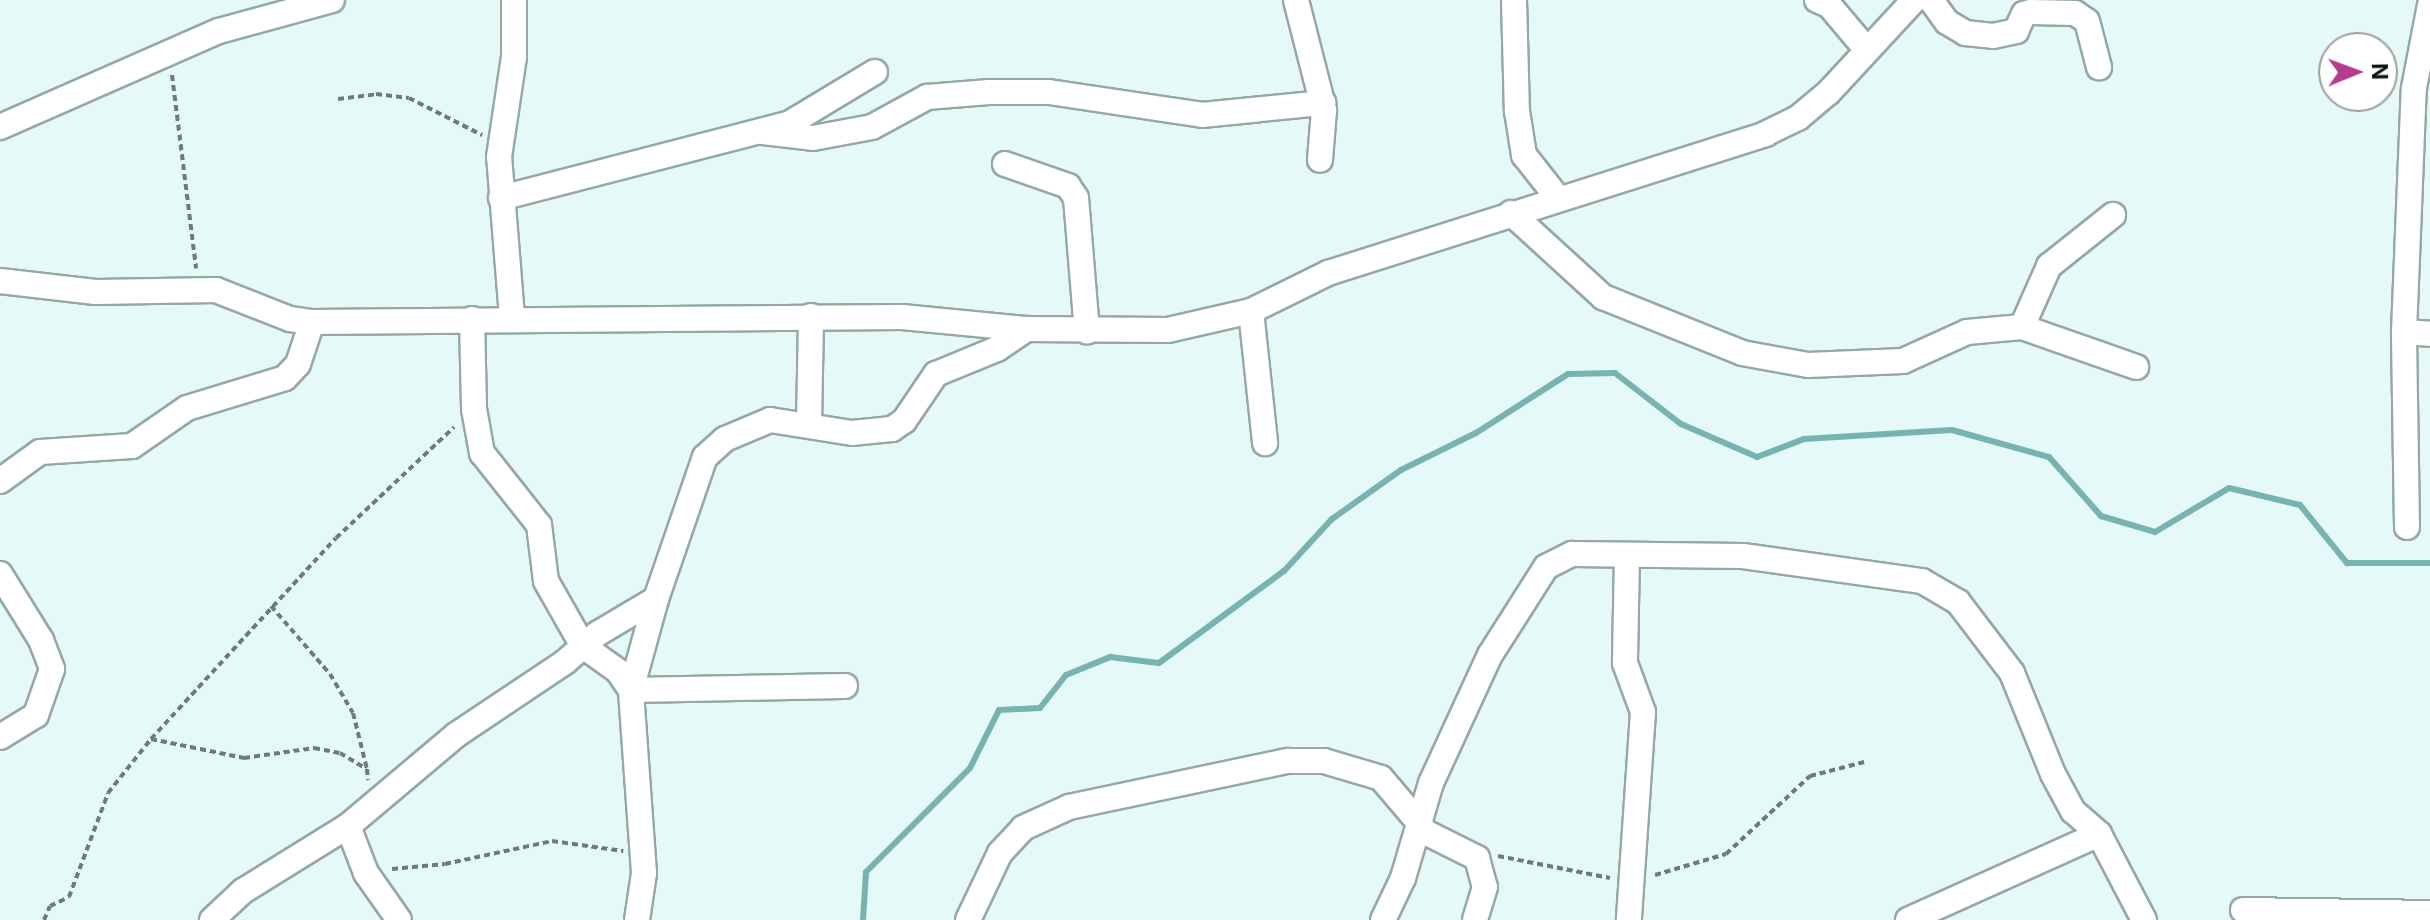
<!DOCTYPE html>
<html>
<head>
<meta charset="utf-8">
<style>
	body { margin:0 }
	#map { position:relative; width:2430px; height:920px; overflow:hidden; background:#e4f9f8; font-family:Inter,sans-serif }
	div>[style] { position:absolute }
	.stream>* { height:6px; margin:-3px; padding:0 3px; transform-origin:3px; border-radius:3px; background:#78b2b1 }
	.path>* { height:4px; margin-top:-2px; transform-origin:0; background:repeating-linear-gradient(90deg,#6e7b7b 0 6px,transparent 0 10px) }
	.roads { filter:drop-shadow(2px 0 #95a8a7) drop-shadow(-2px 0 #95a8a7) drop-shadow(0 2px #95a8a7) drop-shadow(0 -2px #95a8a7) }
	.minor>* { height:24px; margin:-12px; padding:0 12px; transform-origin:12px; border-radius:12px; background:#fff }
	span { translate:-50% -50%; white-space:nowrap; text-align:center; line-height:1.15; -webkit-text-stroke:8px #fff; paint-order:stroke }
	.north { position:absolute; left:2318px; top:32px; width:80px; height:80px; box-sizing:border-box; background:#fff; border:2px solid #9da0a0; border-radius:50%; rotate:89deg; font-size:22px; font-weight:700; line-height:32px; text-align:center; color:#0a1111 }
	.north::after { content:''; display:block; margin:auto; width:28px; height:36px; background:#b83c8d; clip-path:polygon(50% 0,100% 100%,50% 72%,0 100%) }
</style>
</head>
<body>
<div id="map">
	<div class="stream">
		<div style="left:863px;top:920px;width:48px;rotate:-86.4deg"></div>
		<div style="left:866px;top:872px;width:147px;rotate:-45deg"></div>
		<div style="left:970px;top:768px;width:65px;rotate:-63.4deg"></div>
		<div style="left:999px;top:710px;width:41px;rotate:-2.8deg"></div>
		<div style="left:1040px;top:708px;width:42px;rotate:-51.8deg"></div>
		<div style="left:1066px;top:675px;width:48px;rotate:-22.2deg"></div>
		<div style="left:1110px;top:657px;width:49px;rotate:7deg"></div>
		<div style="left:1159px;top:663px;width:155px;rotate:-36.4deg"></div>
		<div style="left:1284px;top:571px;width:71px;rotate:-47.3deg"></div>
		<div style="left:1332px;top:519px;width:85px;rotate:-35.4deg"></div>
		<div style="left:1401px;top:470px;width:84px;rotate:-26.3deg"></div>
		<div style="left:1476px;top:433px;width:109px;rotate:-32.7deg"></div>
		<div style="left:1568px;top:374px;width:47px;rotate:-1.2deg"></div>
		<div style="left:1615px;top:373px;width:83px;rotate:37.7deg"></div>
		<div style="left:1681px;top:424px;width:83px;rotate:23.5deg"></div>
		<div style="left:1757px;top:457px;width:50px;rotate:-21deg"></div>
		<div style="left:1804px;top:439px;width:148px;rotate:-3.5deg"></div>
		<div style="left:1952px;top:430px;width:101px;rotate:15.6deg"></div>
		<div style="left:2049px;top:457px;width:79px;rotate:48.6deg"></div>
		<div style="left:2101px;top:516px;width:56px;rotate:16.5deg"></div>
		<div style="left:2155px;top:532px;width:86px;rotate:-30.7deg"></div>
		<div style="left:2229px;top:488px;width:73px;rotate:13.5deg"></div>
		<div style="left:2300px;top:505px;width:75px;rotate:51deg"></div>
		<div style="left:2347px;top:563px;width:83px"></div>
	</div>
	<div class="path">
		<div style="left:172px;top:75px;width:195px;rotate:82.9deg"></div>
		<div style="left:338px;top:99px;width:38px;rotate:-7deg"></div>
		<div style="left:376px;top:94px;width:33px;rotate:7deg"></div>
		<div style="left:409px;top:98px;width:82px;rotate:26.9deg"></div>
		<div style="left:271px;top:606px;width:90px;rotate:49.1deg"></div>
		<div style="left:330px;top:674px;width:45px;rotate:59.5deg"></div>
		<div style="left:353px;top:713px;width:58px;rotate:76deg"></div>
		<div style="left:151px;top:739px;width:95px;rotate:11.5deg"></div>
		<div style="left:244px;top:758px;width:71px;rotate:-8.1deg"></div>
		<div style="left:314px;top:748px;width:26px;rotate:11deg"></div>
		<div style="left:340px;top:753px;width:31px;rotate:31deg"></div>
		<div style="left:367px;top:769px;width:11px;rotate:85deg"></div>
		<div style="left:1498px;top:856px;width:114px;rotate:11.1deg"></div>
		<div style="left:392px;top:869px;width:53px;rotate:-5.4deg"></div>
		<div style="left:445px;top:864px;width:109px;rotate:-12.1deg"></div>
		<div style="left:552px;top:841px;width:72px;rotate:8deg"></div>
		<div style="left:1655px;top:875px;width:74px;rotate:-16.5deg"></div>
		<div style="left:1726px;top:854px;width:115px;rotate:-42.9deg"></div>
		<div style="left:1810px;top:776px;width:56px;rotate:-14.5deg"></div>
		<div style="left:44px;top:920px;width:15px;rotate:-67deg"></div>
		<div style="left:50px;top:906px;width:21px;rotate:-25deg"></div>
		<div style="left:69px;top:897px;width:111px;rotate:-69.4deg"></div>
		<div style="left:108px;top:793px;width:69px;rotate:-51.5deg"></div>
		<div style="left:151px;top:739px;width:273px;rotate:-47.4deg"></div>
		<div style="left:336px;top:538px;width:162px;rotate:-43.2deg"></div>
	</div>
	<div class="roads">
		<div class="minor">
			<div style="left:1296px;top:0;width:114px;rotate:75.7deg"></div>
			<div style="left:1324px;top:110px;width:50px;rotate:94.6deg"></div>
			<div style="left:1514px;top:0;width:111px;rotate:88.5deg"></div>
			<div style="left:1517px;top:111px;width:45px;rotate:81deg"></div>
			<div style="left:1524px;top:155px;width:53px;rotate:51.8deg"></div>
			<div style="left:1817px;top:0;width:13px;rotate:23deg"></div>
			<div style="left:1829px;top:5px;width:57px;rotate:49.9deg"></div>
			<div style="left:1931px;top:0;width:27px;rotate:54deg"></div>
			<div style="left:1947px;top:22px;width:21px;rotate:31deg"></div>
			<div style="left:1965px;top:33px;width:28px;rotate:6deg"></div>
			<div style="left:1993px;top:36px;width:24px;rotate:-12deg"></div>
			<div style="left:2016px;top:31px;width:19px;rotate:-65deg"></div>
			<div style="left:2024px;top:14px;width:7px;rotate:-16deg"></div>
			<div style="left:2031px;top:12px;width:44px;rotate:1.3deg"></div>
			<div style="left:2075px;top:13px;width:14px;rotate:34deg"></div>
			<div style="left:2087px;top:21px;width:48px;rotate:75.4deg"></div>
			<div style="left:0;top:127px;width:239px;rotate:-23.7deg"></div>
			<div style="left:219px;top:31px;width:117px;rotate:-15.3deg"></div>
			<div style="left:763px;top:132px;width:50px;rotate:6.8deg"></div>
			<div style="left:813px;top:138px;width:60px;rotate:-10.6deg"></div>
			<div style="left:872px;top:127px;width:63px;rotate:-28.6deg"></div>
			<div style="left:927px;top:97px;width:62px;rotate:-4.6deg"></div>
			<div style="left:989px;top:92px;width:60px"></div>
			<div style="left:1049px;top:92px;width:155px;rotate:8.5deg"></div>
			<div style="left:1202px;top:115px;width:122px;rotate:-5.7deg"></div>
			<div style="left:1005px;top:164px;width:67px;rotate:19.2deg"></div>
			<div style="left:1068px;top:186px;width:14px;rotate:56deg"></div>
			<div style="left:1076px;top:198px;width:134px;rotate:85.3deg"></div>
			<div style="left:501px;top:198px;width:299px;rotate:-14.5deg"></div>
			<div style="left:790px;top:123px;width:99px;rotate:-31deg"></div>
			<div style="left:1511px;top:213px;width:125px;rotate:42.4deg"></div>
			<div style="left:1603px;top:297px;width:150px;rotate:21.9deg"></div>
			<div style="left:1742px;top:353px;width:67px;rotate:10.3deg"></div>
			<div style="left:1808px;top:365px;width:95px;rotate:-2.4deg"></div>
			<div style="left:1903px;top:361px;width:70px;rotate:-24.4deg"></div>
			<div style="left:1967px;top:332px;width:55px;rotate:-5.2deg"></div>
			<div style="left:2022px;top:327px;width:121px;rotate:19.3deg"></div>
			<div style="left:0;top:281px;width:96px;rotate:6.6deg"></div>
			<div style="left:95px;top:292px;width:121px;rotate:-0.9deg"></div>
			<div style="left:216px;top:290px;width:79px;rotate:21.4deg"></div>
			<div style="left:290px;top:319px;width:22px;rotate:8deg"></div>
			<div style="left:312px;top:322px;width:590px;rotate:-0.49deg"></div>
			<div style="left:902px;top:317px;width:126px;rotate:5.5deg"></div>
			<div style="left:1027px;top:329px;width:141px;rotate:0.4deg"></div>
			<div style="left:1168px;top:330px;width:85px;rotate:-12.9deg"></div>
			<div style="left:1251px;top:311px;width:86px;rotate:-26.3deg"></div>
			<div style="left:1328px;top:273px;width:459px;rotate:-17.6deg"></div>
			<div style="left:1765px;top:134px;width:37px;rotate:-26deg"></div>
			<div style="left:1798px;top:118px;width:39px;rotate:-40deg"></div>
			<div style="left:1828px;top:93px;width:127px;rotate:-47.2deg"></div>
			<div style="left:1251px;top:311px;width:133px;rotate:83.9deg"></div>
			<div style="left:512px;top:317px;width:161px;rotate:-94.6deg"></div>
			<div style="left:499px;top:157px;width:101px;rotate:-81.5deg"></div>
			<div style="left:514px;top:57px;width:57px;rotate:-90deg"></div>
			<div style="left:472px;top:319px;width:90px;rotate:88.7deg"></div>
			<div style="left:474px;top:409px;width:45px;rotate:79.7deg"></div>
			<div style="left:482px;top:453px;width:92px;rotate:51.6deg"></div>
			<div style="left:539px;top:525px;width:56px;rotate:82.9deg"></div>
			<div style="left:546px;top:581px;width:75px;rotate:60.4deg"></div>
			<div style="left:583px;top:646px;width:43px;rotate:35.5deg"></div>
			<div style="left:618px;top:671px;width:23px;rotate:56deg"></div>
			<div style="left:631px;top:690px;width:214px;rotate:-1.1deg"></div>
			<div style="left:2022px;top:327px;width:67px;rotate:-66.1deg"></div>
			<div style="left:2049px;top:266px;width:82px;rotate:-38.6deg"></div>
			<div style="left:2404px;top:332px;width:26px;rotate:4deg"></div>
			<div style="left:809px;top:424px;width:108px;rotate:-88.9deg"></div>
			<div style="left:0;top:481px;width:49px;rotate:-35.9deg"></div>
			<div style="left:40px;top:452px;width:92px;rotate:-3.7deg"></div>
			<div style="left:132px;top:446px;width:67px;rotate:-34.6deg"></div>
			<div style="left:187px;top:408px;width:102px;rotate:-17deg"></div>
			<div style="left:285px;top:378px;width:19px;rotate:-47deg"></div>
			<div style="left:298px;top:364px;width:44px;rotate:-71.6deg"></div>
			<div style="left:2407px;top:527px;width:195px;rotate:-90.9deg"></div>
			<div style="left:2404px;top:332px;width:244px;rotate:-87.7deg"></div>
			<div style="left:2414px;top:88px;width:85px;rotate:-79.1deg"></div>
			<div style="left:1627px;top:555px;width:108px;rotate:91.1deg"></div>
			<div style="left:1625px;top:663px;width:52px;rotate:69.8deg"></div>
			<div style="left:1643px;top:712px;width:208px;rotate:93.9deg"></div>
			<div style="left:0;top:574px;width:78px;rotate:58.2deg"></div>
			<div style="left:41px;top:640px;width:31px;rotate:69deg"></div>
			<div style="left:52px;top:669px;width:49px;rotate:109.2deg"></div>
			<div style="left:36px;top:715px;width:42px;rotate:148.6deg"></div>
			<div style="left:348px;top:826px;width:50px;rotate:69deg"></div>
			<div style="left:366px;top:873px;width:57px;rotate:54.9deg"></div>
			<div style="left:1419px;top:829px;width:65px;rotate:26.6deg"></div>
			<div style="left:1477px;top:858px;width:30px;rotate:75deg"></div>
			<div style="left:1485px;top:887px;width:34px;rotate:107deg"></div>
			<div style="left:2243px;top:910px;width:187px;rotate:0.9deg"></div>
			<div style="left:212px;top:920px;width:42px;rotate:-43.1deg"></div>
			<div style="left:243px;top:891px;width:123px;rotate:-31.8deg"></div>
			<div style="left:348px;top:826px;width:141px;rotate:-40.1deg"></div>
			<div style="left:456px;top:735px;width:131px;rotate:-33.8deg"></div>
			<div style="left:565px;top:662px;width:43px;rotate:-41.2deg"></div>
			<div style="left:597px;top:634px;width:69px;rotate:-30.7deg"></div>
			<div style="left:656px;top:599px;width:150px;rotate:-71deg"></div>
			<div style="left:705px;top:457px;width:27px;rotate:-42deg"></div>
			<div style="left:725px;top:439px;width:49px;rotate:-22.9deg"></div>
			<div style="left:770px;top:420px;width:83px;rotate:9deg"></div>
			<div style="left:852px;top:433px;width:40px;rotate:-5.7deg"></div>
			<div style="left:892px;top:429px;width:14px;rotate:-34deg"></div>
			<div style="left:904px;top:421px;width:57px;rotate:-55.8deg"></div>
			<div style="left:936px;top:374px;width:66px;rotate:-22.3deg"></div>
			<div style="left:997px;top:349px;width:36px;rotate:-34deg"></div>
			<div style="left:637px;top:920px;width:48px;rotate:-81.5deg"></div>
			<div style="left:644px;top:873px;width:183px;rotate:-94.1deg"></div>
			<div style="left:631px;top:690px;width:94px;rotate:-74.6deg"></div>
			<div style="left:968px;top:920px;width:74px;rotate:-64.5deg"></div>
			<div style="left:1000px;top:853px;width:34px;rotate:-47deg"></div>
			<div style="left:1023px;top:828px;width:51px;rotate:-24.5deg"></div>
			<div style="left:1069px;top:807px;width:224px;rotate:-11.9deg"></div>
			<div style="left:1288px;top:761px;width:36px"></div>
			<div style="left:1324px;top:761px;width:59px;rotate:16.6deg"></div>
			<div style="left:1381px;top:778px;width:62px;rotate:49.6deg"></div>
			<div style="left:1383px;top:920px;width:47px;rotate:-64.5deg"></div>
			<div style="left:1403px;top:878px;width:99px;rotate:-73.6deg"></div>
			<div style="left:1431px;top:783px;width:141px;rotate:-65.3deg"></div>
			<div style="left:1490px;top:655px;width:104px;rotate:-57.5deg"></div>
			<div style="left:1546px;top:567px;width:29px;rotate:-27deg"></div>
			<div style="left:1572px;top:554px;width:171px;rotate:0.7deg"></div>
			<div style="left:1743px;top:556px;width:181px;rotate:8deg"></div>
			<div style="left:1922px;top:581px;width:42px;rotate:30.3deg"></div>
			<div style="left:1958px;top:602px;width:89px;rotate:52.7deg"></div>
			<div style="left:2012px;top:673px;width:109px;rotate:67.9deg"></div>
			<div style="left:2053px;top:774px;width:42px;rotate:61.6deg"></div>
			<div style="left:2073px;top:811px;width:35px;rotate:41deg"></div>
			<div style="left:2099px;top:834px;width:97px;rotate:62.4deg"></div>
			<div style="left:1908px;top:920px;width:209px;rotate:-24.2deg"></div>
		</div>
	</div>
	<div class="north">N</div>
</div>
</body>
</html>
